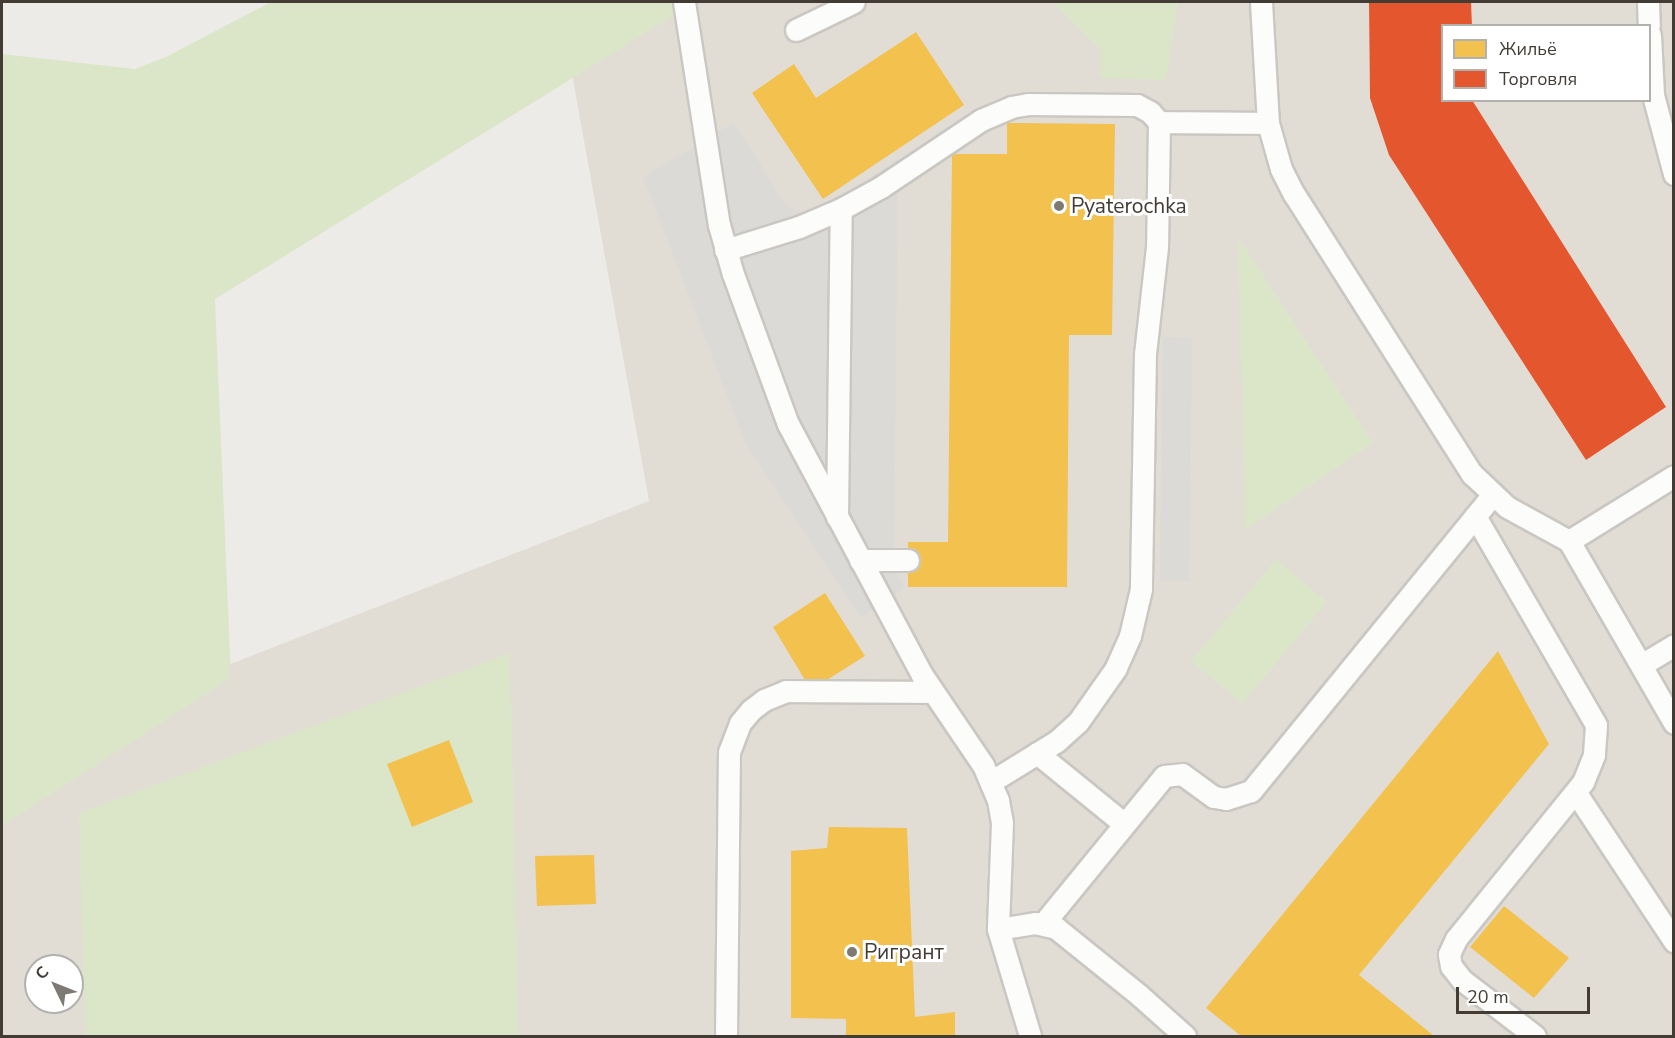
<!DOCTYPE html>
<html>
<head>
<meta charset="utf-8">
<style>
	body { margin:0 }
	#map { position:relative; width:1675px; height:1038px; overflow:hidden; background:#edebe7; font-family:"Nunito Sans",sans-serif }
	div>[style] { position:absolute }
	.residential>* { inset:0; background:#e1ddd5 }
	.green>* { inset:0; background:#dbe6c9 }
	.parking>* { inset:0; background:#dcdad7 }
	.homes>* { inset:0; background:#f2c14e }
	.shops>* { inset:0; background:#e4572e }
	.roads { filter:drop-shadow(2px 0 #cac7c3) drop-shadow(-2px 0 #cac7c3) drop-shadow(0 2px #cac7c3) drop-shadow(0 -2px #cac7c3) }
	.service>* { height:21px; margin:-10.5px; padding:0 10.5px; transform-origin:10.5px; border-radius:10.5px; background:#fcfcfb }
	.dots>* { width:16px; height:16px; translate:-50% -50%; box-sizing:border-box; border:3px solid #fff; border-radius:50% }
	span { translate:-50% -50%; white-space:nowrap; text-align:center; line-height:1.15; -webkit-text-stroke:6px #fff; paint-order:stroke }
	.poi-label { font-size:21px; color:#423c35 }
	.left { translate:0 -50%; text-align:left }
	.frame { position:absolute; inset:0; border:3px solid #423c35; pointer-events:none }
	.legend { position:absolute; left:1441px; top:24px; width:210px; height:78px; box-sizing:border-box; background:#fff; border:2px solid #b3b1ae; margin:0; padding:8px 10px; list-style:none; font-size:18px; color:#423c35 }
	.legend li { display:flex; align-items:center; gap:12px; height:30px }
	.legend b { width:30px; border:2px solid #b3b1ae }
	.north { position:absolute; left:24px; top:954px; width:60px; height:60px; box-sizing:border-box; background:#fff; border:2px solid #b3b1ae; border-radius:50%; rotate:313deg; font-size:16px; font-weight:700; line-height:24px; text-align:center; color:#423c35 }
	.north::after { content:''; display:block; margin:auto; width:21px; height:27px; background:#7e7973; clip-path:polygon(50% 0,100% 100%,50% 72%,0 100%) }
	.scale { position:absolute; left:1456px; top:987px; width:134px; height:27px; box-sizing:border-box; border:3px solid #423c35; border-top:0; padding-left:8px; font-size:18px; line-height:21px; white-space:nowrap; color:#423c35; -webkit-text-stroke:4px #fff; paint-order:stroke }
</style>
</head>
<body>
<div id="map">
	<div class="residential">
		<div style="clip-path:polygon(evenodd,641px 2px,1673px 2px,1673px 1036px,2px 1036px,2px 753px,649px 501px,572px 74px,641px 2px,1442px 26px,1650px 26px,1650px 100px,1442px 100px,1442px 26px,641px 2px,36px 966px,72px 966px,72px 1002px,36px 1002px,36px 966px)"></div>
	</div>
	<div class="green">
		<div style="clip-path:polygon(271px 2px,696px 2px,215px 299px,231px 678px,2px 826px,2px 54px,135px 69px,166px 57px)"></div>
		<div style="clip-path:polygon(1052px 2px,1178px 2px,1166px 80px,1100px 78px,1100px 49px)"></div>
		<div style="clip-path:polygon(1238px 237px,1373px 443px,1245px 530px)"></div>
		<div style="clip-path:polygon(1276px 559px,1327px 602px,1242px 704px,1191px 661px)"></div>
		<div style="clip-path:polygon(510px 653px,519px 1036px,85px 1036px,79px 813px)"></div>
	</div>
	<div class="parking">
		<div style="clip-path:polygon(734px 122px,785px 204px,797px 212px,819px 211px,898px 159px,894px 568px,905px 588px,861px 618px,746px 445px,643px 177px)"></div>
		<div style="clip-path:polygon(1162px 337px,1192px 338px,1190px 581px,1160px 581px)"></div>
	</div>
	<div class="homes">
		<div style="clip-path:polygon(916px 32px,964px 105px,823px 199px,752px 93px,794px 64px,816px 98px)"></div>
		<div style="clip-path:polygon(1007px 123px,1115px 124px,1112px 335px,1069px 335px,1067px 587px,908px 587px,908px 542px,948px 542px,952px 154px,1007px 154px)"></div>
		<div style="clip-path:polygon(825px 593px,865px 656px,811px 690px,773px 627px)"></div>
		<div style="clip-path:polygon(1498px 651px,1549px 744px,1359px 975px,1434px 1036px,1241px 1036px,1206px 1008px)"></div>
		<div style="clip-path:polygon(449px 740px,473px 802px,412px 827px,387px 764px)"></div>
		<div style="clip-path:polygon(829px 827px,907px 828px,915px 1017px,955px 1012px,955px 1036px,846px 1036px,846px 1019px,791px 1018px,791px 851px,827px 848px)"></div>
		<div style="clip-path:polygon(594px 855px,596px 904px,537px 906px,535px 856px)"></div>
		<div style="clip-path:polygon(1504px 906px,1569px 958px,1534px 998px,1470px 947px)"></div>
	</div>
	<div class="shops">
		<div style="clip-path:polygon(1369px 2px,1471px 2px,1472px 26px,1442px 26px,1442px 100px,1472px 100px,1666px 407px,1586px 460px,1389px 155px,1370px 98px)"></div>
	</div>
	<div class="roads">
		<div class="service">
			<div style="left:684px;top:2px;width:226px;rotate:81.1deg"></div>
			<div style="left:719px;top:225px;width:51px;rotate:74.1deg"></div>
			<div style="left:733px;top:274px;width:160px;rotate:69.9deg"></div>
			<div style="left:788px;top:424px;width:285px;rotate:61.9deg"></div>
			<div style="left:922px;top:675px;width:109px;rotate:55.9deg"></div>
			<div style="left:983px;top:765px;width:38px;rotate:67deg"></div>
			<div style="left:998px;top:800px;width:23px;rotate:80deg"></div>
			<div style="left:1002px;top:823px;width:106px;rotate:92.2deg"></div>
			<div style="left:998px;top:929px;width:112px;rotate:73.3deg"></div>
			<div style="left:1261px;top:2px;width:121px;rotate:86.7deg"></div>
			<div style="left:1268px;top:123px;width:48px;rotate:74.2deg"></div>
			<div style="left:1281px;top:169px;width:28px;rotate:63deg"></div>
			<div style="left:1294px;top:194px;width:332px;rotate:57.6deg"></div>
			<div style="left:1472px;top:474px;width:48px;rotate:43.3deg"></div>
			<div style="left:1507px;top:507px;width:71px;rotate:28.7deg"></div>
			<div style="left:1569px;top:541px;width:210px;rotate:60deg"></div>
			<div style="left:1648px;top:2px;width:24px;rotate:88deg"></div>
			<div style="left:796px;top:30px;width:64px;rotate:-25.8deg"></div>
			<div style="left:1650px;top:35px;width:60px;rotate:87.1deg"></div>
			<div style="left:1653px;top:95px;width:82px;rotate:75.1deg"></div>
			<div style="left:1159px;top:122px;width:109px;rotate:0.5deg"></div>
			<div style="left:725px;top:250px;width:77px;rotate:-17.3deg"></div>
			<div style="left:799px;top:227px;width:46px;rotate:-23.2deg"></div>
			<div style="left:841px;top:209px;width:46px;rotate:-28.8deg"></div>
			<div style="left:881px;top:187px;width:120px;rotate:-33.8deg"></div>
			<div style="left:981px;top:120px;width:33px;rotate:-23deg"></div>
			<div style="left:1011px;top:107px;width:17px;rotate:-10deg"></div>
			<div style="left:1028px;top:104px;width:109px;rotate:0.5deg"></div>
			<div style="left:1137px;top:105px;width:15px;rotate:28deg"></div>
			<div style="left:1150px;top:112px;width:13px;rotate:48deg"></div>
			<div style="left:1159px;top:122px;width:125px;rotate:90.9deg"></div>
			<div style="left:1157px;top:247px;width:108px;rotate:96.4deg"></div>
			<div style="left:1145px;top:354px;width:235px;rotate:91deg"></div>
			<div style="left:1141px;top:589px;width:48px;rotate:103.2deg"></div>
			<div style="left:1130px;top:636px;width:35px;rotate:114deg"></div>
			<div style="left:1116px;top:668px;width:66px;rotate:125.1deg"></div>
			<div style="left:1078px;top:722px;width:28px;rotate:138deg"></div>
			<div style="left:1057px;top:741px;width:76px;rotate:148.4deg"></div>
			<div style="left:1475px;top:516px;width:241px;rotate:59.9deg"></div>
			<div style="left:1596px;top:725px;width:30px;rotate:94deg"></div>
			<div style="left:1594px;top:755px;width:29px;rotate:112deg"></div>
			<div style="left:1583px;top:782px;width:202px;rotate:129deg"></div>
			<div style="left:1456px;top:939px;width:17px;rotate:115deg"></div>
			<div style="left:1449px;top:954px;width:12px;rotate:81deg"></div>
			<div style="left:1451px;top:966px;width:18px;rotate:52deg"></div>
			<div style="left:1462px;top:980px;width:92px;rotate:37.5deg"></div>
			<div style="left:837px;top:517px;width:308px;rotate:-89.3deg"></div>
			<div style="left:1569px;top:541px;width:123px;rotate:-31.8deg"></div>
			<div style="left:860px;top:560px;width:48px"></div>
			<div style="left:1641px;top:665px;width:39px;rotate:-31deg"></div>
			<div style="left:1037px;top:753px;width:111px;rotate:39.1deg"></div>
			<div style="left:1576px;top:793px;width:178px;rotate:56.5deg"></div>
			<div style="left:1043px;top:924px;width:191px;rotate:-50.7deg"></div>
			<div style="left:1164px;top:776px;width:18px;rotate:-6deg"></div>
			<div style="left:1182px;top:774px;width:39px;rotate:36deg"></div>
			<div style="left:1214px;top:797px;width:12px;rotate:9deg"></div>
			<div style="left:1226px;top:799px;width:26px;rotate:-18deg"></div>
			<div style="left:1251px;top:791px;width:382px;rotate:-50.8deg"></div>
			<div style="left:998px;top:929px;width:37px;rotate:-9deg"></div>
			<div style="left:1035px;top:923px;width:22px;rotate:13deg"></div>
			<div style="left:1056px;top:928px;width:107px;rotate:38.9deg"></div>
			<div style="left:1139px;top:995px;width:62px;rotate:41.7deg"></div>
			<div style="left:726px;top:1036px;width:284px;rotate:-89.4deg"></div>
			<div style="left:729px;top:752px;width:31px;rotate:-69deg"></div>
			<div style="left:740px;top:723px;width:17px;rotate:-50deg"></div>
			<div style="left:751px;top:710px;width:16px;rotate:-38deg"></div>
			<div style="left:764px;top:700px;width:24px;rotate:-22deg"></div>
			<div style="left:786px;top:691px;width:146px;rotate:0.4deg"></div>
		</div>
	</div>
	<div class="dots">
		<div style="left:1059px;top:206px;background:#7e7973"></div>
		<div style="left:852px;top:952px;background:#7e7973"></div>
	</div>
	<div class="poi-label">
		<span class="left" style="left:1071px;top:206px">Pyaterochka</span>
		<span class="left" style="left:864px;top:952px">Ригрант</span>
	</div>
	<div class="frame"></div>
	<ul class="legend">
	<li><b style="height:16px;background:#f2c14e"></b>Жильё</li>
	<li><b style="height:16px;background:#e4572e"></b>Торговля</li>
	</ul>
	<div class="north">С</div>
	<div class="scale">20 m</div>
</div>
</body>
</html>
